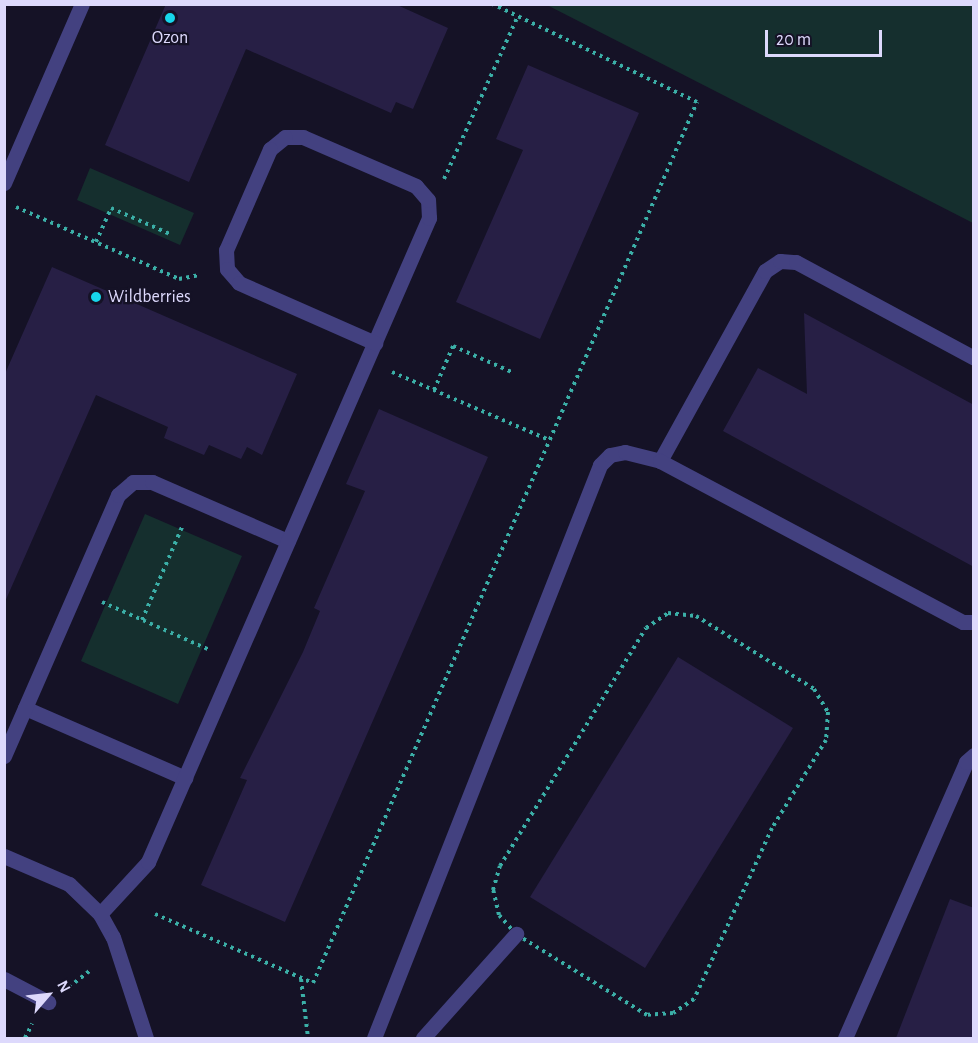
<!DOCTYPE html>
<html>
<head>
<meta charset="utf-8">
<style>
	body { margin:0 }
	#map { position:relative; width:978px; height:1043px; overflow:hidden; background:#151226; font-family:"Alegreya Sans",sans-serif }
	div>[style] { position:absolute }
	.green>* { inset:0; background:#152f2e }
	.building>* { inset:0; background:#271f45 }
	.path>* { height:4px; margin-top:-2px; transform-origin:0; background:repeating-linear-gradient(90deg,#3bafa7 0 3px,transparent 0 7.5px) }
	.minor>* { height:15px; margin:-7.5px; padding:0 7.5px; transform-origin:7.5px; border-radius:7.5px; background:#434180 }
	.dots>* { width:16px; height:16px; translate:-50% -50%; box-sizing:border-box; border:3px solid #151226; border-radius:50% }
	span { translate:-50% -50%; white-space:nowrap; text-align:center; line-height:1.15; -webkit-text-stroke:4.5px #151226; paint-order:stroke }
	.poi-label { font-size:18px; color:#ddd9fc }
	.left { translate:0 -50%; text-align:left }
	.frame { position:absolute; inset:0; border:6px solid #ddd9fc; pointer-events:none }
	.north { position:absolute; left:18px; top:965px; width:60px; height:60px; -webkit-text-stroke:4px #151226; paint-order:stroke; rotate:62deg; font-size:16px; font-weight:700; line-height:24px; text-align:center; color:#ddd9fc }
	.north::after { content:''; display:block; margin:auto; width:21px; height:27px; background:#ddd9fc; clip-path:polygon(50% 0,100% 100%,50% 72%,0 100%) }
	.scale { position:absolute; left:765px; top:30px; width:117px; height:27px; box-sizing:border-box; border:3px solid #ddd9fc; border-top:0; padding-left:8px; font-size:18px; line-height:21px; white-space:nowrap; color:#ddd9fc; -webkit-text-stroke:4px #151226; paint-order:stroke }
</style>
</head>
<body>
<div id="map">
	<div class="green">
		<div style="clip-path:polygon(547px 5px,973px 5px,973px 223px)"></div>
		<div style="clip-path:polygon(90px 168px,194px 213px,180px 245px,77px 200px)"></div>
		<div style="clip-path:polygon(145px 514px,242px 556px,178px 704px,81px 661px)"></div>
	</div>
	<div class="building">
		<div style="clip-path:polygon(166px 4px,395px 4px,448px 28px,413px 109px,396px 102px,391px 113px,246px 49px,189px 182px,105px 145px)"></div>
		<div style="clip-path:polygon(528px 65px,639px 113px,540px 339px,456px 302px,523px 150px,496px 139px)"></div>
		<div style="clip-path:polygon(52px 267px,297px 374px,262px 455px,247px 447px,241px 459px,209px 445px,204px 455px,164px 438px,168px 427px,96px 395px,4px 604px,4px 376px)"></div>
		<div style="clip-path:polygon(804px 313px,974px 405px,974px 567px,723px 431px,758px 368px,807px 394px)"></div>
		<div style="clip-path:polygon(379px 409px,488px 457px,285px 922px,201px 885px,247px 780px,240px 778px,303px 652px,320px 611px,314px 608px,365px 491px,346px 484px)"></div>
		<div style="clip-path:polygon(678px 657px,793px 728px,645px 968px,530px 897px)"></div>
		<div style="clip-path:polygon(950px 899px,974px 908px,974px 1038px,896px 1038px)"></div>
	</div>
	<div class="path">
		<div style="left:444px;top:179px;width:179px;rotate:-65.6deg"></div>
		<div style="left:16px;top:207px;width:178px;rotate:23.8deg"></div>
		<div style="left:179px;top:279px;width:21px;rotate:-11deg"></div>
		<div style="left:96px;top:242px;width:37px;rotate:-66deg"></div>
		<div style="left:111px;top:208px;width:64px;rotate:23.8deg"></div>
		<div style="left:392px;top:372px;width:171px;rotate:23.4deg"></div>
		<div style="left:434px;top:390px;width:48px;rotate:-66.6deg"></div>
		<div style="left:453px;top:346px;width:67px;rotate:23.9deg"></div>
		<div style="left:102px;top:602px;width:118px;rotate:24deg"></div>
		<div style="left:668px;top:613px;width:28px;rotate:6deg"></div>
		<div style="left:696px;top:616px;width:139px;rotate:31.7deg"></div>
		<div style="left:814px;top:689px;width:27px;rotate:59deg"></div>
		<div style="left:828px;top:712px;width:28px;rotate:94deg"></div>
		<div style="left:826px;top:740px;width:103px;rotate:121.5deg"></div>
		<div style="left:772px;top:828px;width:188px;rotate:114.5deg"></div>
		<div style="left:694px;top:999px;width:25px;rotate:146deg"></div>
		<div style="left:673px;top:1013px;width:26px;rotate:176deg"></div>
		<div style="left:647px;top:1015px;width:154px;rotate:-148.3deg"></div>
		<div style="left:516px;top:934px;width:25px;rotate:-132deg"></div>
		<div style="left:499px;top:915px;width:26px;rotate:-103deg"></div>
		<div style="left:493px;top:890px;width:25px;rotate:-74deg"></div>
		<div style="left:500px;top:866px;width:279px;rotate:-58.5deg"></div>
		<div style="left:646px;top:628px;width:27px;rotate:-34deg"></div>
		<div style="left:142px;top:620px;width:103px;rotate:-66.7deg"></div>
		<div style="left:155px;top:914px;width:172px;rotate:23.6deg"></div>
		<div style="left:313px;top:983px;width:961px;rotate:-66.45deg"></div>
		<div style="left:697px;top:102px;width:227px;rotate:-154.4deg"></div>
		<div style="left:301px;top:979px;width:59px;rotate:83.2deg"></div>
		<div style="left:69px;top:987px;width:29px;rotate:-38deg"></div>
		<div style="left:25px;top:1038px;width:16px;rotate:-63deg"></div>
	</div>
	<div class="minor">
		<div style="left:4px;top:183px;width:195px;rotate:-66.5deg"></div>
		<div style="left:660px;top:461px;width:217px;rotate:-61.1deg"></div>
		<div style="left:765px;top:271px;width:18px;rotate:-34deg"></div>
		<div style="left:780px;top:261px;width:16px;rotate:4deg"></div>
		<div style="left:796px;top:262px;width:202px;rotate:28.3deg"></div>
		<div style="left:25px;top:708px;width:175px;rotate:23.6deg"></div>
		<div style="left:4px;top:756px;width:285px;rotate:-66.4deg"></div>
		<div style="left:118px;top:495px;width:20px;rotate:-41deg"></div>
		<div style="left:133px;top:482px;width:19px"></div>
		<div style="left:152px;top:482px;width:148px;rotate:23.5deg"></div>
		<div style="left:4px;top:856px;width:71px;rotate:23.3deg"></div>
		<div style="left:69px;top:884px;width:43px;rotate:44.1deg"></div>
		<div style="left:100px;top:914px;width:26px;rotate:61deg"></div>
		<div style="left:113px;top:937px;width:106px;rotate:71.9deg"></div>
		<div style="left:100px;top:914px;width:71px;rotate:-47.3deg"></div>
		<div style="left:148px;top:862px;width:703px;rotate:-66.43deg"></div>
		<div style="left:429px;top:218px;width:18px;rotate:-93deg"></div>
		<div style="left:428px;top:200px;width:18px;rotate:-131deg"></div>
		<div style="left:416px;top:186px;width:123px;rotate:-156.6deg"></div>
		<div style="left:303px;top:137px;width:18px;rotate:180deg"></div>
		<div style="left:285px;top:137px;width:19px;rotate:141deg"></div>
		<div style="left:270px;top:149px;width:110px;rotate:113.5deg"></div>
		<div style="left:226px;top:250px;width:19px;rotate:87deg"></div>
		<div style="left:227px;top:269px;width:18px;rotate:49deg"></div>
		<div style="left:239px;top:283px;width:149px;rotate:23.8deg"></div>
		<div style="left:4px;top:979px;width:50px;rotate:27.6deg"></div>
		<div style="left:374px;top:1038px;width:616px;rotate:-68.47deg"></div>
		<div style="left:600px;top:465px;width:14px;rotate:-45deg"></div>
		<div style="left:610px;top:455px;width:15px;rotate:-11deg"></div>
		<div style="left:625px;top:452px;width:36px;rotate:14deg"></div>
		<div style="left:660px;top:461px;width:343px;rotate:28deg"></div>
		<div style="left:963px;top:622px;width:11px"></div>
		<div style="left:423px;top:1038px;width:140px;rotate:-48.2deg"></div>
		<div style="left:845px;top:1038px;width:301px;rotate:-66.3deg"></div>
		<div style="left:966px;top:762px;width:11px;rotate:-41deg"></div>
	</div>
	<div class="dots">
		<div style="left:170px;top:18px;background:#17d6eb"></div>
		<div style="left:96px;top:297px;background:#17d6eb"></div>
	</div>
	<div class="poi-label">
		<span style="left:170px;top:38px">Ozon</span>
		<span class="left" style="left:108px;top:297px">Wildberries</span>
	</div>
	<div class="frame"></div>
	<div class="north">N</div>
	<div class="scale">20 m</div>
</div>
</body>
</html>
